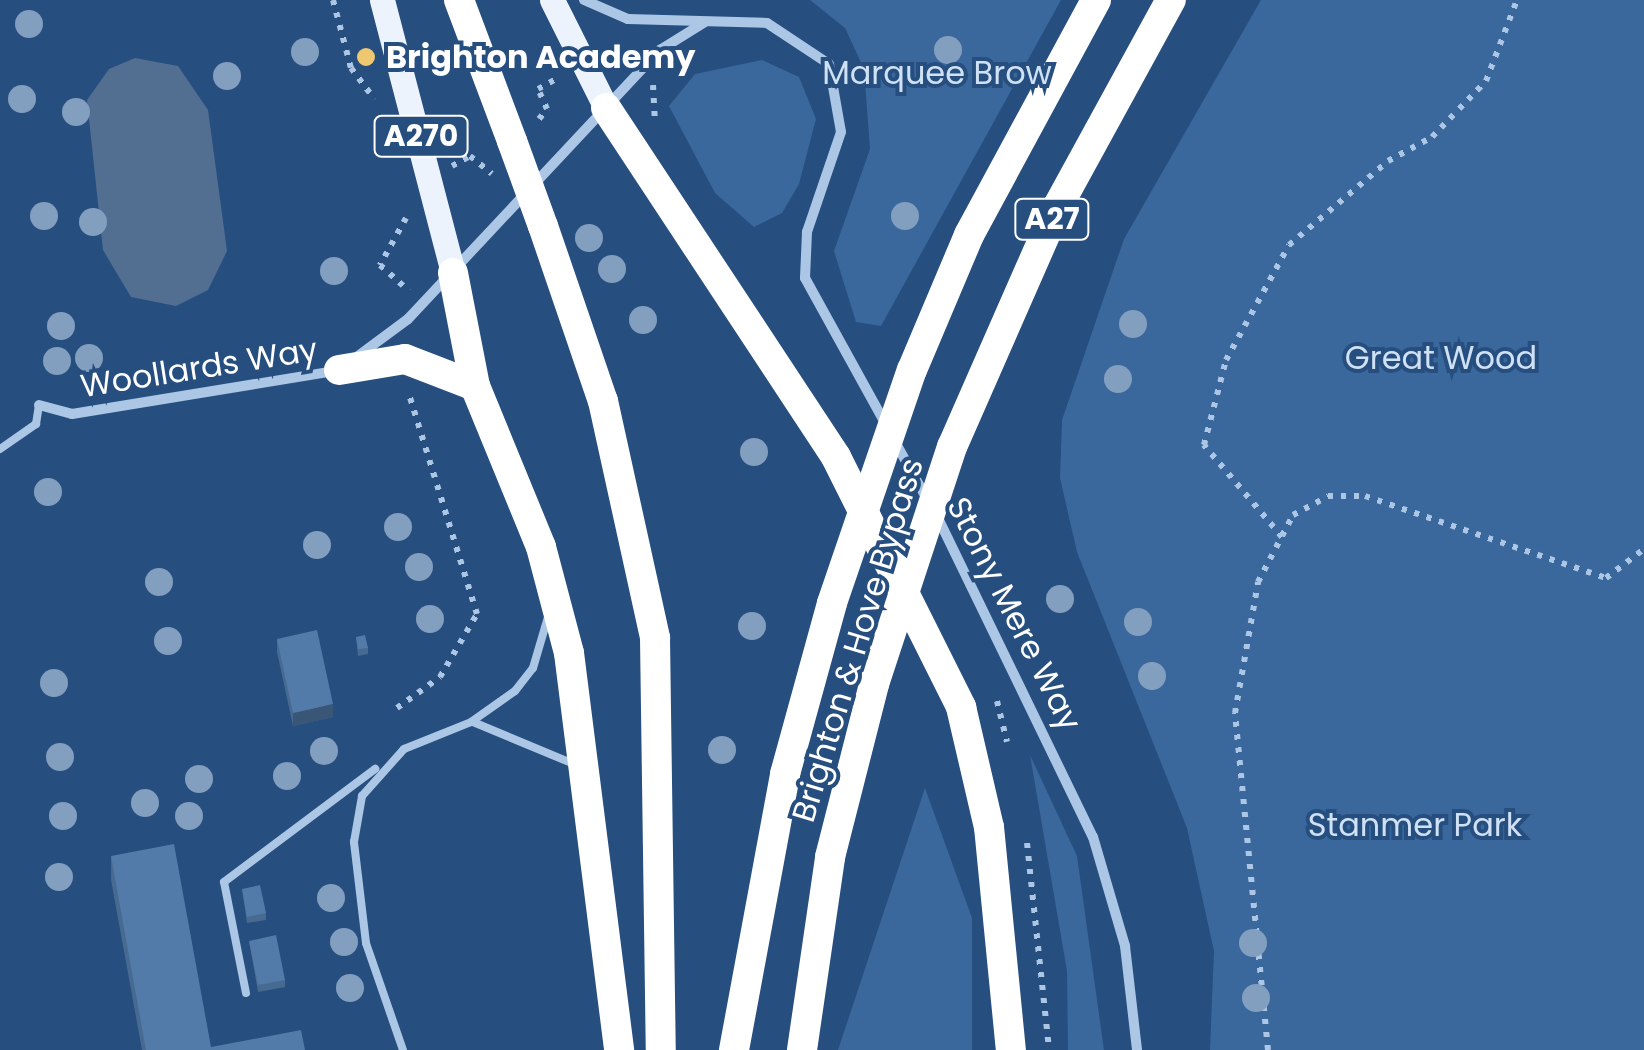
<!DOCTYPE html>
<html>
<head>
<meta charset="utf-8">
<style>
	body { margin:0 }
	#map { position:relative; width:1644px; height:1050px; overflow:hidden; background:#264e7f; font-family:Poppins,sans-serif }
	div>[style] { position:absolute }
	.green>* { inset:0; background:#3a689c }
	.water>* { inset:0; background:#526f92 }
	.path>* { height:6px; margin-top:-3px; transform-origin:0; background:repeating-linear-gradient(90deg,#acc7e6 0 5px,transparent 0 13px) }
	.lane>* { height:8px; margin:-4px; padding:0 4px; transform-origin:4px; border-radius:4px; background:#acc7e6 }
	.street>* { height:10px; margin:-5px; padding:0 5px; transform-origin:5px; border-radius:5px; background:#acc7e6 }
	.primary>* { height:25px; margin:-12.5px; padding:0 12.5px; transform-origin:12.5px; border-radius:12.5px; background:#edf3fd }
	.highway>* { height:30px; margin:-15px; padding:0 15px; transform-origin:15px; border-radius:15px; background:#fff }
	.highway-bridge>* { height:30px; margin:-15px; padding:0 15px; transform-origin:15px; border-radius:15px; background:#fff }
	.trees>* { width:28px; height:28px; margin:-14px; border-radius:50%; background:#839fc0 }
	.wall>* { inset:0; background:#476a91 }
	.shaded-wall>* { inset:0; background:#395676 }
	.building>* { inset:0; background:#527ba9 }
	.dots>* { width:28px; height:28px; translate:-50% -50%; box-sizing:border-box; border:5px solid #264e7f; border-radius:50% }
	span { translate:-50% -50%; white-space:nowrap; text-align:center; line-height:1.15; -webkit-text-stroke:8px #264e7f; paint-order:stroke }
	.shield-label span { padding:2px 8px; background:#264e7f; border:2px solid; border-radius:8px; -webkit-text-stroke-width:0 }
	.shield-label { font-size:30px; color:#fff; font-weight:700 }
	.poi-label { font-size:32px; color:#fff; font-weight:700 }
	.left { translate:0 -50%; text-align:left }
	.park-label { font-size:32px; color:#cfe1f5 }
	.street-label { font-size:32px; color:#fff }
</style>
</head>
<body>
<div id="map">
	<div class="green">
		<div style="clip-path:polygon(810px 0,1061px 0,881px 326px,856px 322px,834px 251px,870px 149px,864px 69px,845px 28px)"></div>
		<div style="clip-path:polygon(1261px 0,1644px 0,1644px 1050px,1210px 1050px,1214px 951px,1187px 828px,1077px 552px,1060px 478px,1062px 420px,1124px 239px)"></div>
		<div style="clip-path:polygon(762px 60px,799px 77px,816px 119px,799px 184px,782px 213px,754px 227px,715px 193px,669px 106px,695px 74px)"></div>
		<div style="clip-path:polygon(1030px 755px,1077px 856px,1104px 1050px,1068px 1050px,1067px 971px)"></div>
		<div style="clip-path:polygon(925px 788px,972px 918px,972px 1050px,838px 1050px)"></div>
	</div>
	<div class="water">
		<div style="clip-path:polygon(135px 58px,178px 66px,208px 110px,227px 251px,208px 290px,176px 306px,131px 297px,103px 250px,87px 100px,109px 69px)"></div>
	</div>
	<div class="path">
		<div style="left:333px;top:0;width:70px;rotate:75.2deg"></div>
		<div style="left:351px;top:68px;width:39px;rotate:53deg"></div>
		<div style="left:653px;top:85px;width:34px;rotate:87deg"></div>
		<div style="left:539px;top:119px;width:13px;rotate:-51deg"></div>
		<div style="left:547px;top:109px;width:22px;rotate:-114deg"></div>
		<div style="left:538px;top:89px;width:23px;rotate:-29deg"></div>
		<div style="left:452px;top:166px;width:21px;rotate:-29deg"></div>
		<div style="left:470px;top:156px;width:28px;rotate:39deg"></div>
		<div style="left:406px;top:218px;width:54px;rotate:119deg"></div>
		<div style="left:380px;top:265px;width:39px;rotate:42deg"></div>
		<div style="left:1282px;top:537px;width:121px;rotate:-130.3deg"></div>
		<div style="left:1204px;top:445px;width:88px;rotate:-75.5deg"></div>
		<div style="left:1226px;top:360px;width:131px;rotate:-61.3deg"></div>
		<div style="left:1289px;top:245px;width:130px;rotate:-40.3deg"></div>
		<div style="left:1388px;top:161px;width:50px;rotate:-28.6deg"></div>
		<div style="left:1432px;top:137px;width:78px;rotate:-46deg"></div>
		<div style="left:1486px;top:81px;width:87px;rotate:-69.1deg"></div>
		<div style="left:997px;top:701px;width:42px;rotate:76.3deg"></div>
		<div style="left:397px;top:708px;width:53px;rotate:-35.8deg"></div>
		<div style="left:440px;top:677px;width:73px;rotate:-59.6deg"></div>
		<div style="left:477px;top:614px;width:227px;rotate:-107.2deg"></div>
		<div style="left:1027px;top:843px;width:208px;rotate:83.9deg"></div>
		<div style="left:1268px;top:1050px;width:339px;rotate:-95.6deg"></div>
		<div style="left:1235px;top:713px;width:133px;rotate:-80deg"></div>
		<div style="left:1258px;top:582px;width:76px;rotate:-62.4deg"></div>
		<div style="left:1293px;top:515px;width:40px;rotate:-28deg"></div>
		<div style="left:1328px;top:496px;width:37px"></div>
		<div style="left:1365px;top:496px;width:255px;rotate:18.8deg"></div>
		<div style="left:1606px;top:578px;width:48px;rotate:-37.3deg"></div>
	</div>
	<div class="lane">
		<div style="left:0;top:449px;width:44px;rotate:-34.8deg"></div>
		<div style="left:36px;top:424px;width:19px;rotate:-81deg"></div>
		<div style="left:473px;top:722px;width:109px;rotate:22.6deg"></div>
		<div style="left:246px;top:993px;width:113px;rotate:-101.2deg"></div>
		<div style="left:224px;top:882px;width:189px;rotate:-36.8deg"></div>
		<div style="left:403px;top:1050px;width:113px;rotate:-109.1deg"></div>
		<div style="left:366px;top:943px;width:102px;rotate:-96.8deg"></div>
		<div style="left:354px;top:842px;width:47px;rotate:-80.1deg"></div>
		<div style="left:362px;top:796px;width:63px;rotate:-48.2deg"></div>
		<div style="left:404px;top:749px;width:72px;rotate:-21.9deg"></div>
		<div style="left:471px;top:722px;width:54px;rotate:-35.2deg"></div>
		<div style="left:515px;top:691px;width:29px;rotate:-52deg"></div>
		<div style="left:533px;top:668px;width:53px;rotate:-73.6deg"></div>
	</div>
	<div class="street">
		<div style="left:584px;top:0;width:48px;rotate:23.4deg"></div>
		<div style="left:628px;top:19px;width:139px;rotate:1.6deg"></div>
		<div style="left:767px;top:23px;width:74px;rotate:33.5deg"></div>
		<div style="left:829px;top:64px;width:69px;rotate:80deg"></div>
		<div style="left:841px;top:132px;width:106px;rotate:108.8deg"></div>
		<div style="left:807px;top:232px;width:46px;rotate:92.5deg"></div>
		<div style="left:805px;top:278px;width:168px;rotate:61.1deg"></div>
		<div style="left:358px;top:356px;width:62px;rotate:-36.5deg"></div>
		<div style="left:408px;top:319px;width:369px;rotate:-46.9deg"></div>
		<div style="left:660px;top:50px;width:53px;rotate:-31.9deg"></div>
		<div style="left:39px;top:405px;width:34px;rotate:15deg"></div>
		<div style="left:72px;top:414px;width:267px;rotate:-9.3deg"></div>
		<div style="left:894px;top:440px;width:68px;rotate:60.8deg"></div>
		<div style="left:936px;top:514px;width:359px;rotate:64.1deg"></div>
		<div style="left:1093px;top:837px;width:114px;rotate:73.6deg"></div>
		<div style="left:1125px;top:946px;width:105px;rotate:83.4deg"></div>
	</div>
	<div class="primary">
		<div style="left:382px;top:0;width:282px;rotate:75.4deg"></div>
		<div style="left:552px;top:0;width:121px;rotate:63.4deg"></div>
	</div>
	<div class="highway">
		<div style="left:459px;top:0;width:151px;rotate:69.4deg"></div>
		<div style="left:606px;top:108px;width:418px;rotate:56.6deg"></div>
		<div style="left:836px;top:457px;width:280px;rotate:63.4deg"></div>
		<div style="left:961px;top:707px;width:123px;rotate:76.9deg"></div>
		<div style="left:989px;top:827px;width:224px;rotate:84.4deg"></div>
		<div style="left:543px;top:226px;width:185px;rotate:71.1deg"></div>
		<div style="left:603px;top:401px;width:243px;rotate:77.6deg"></div>
		<div style="left:655px;top:638px;width:412px;rotate:89.2deg"></div>
		<div style="left:453px;top:273px;width:115px;rotate:79deg"></div>
		<div style="left:475px;top:386px;width:174px;rotate:67.7deg"></div>
		<div style="left:541px;top:547px;width:110px;rotate:75.2deg"></div>
		<div style="left:569px;top:653px;width:400px;rotate:82.8deg"></div>
		<div style="left:339px;top:370px;width:67px;rotate:-9.5deg"></div>
		<div style="left:405px;top:359px;width:75px;rotate:21.1deg"></div>
		<div style="left:912px;top:370px;width:147px;rotate:-67.1deg"></div>
		<div style="left:969px;top:235px;width:267px;rotate:-61.6deg"></div>
		<div style="left:952px;top:447px;width:263px;rotate:-66.3deg"></div>
		<div style="left:1058px;top:206px;width:235px;rotate:-61.3deg"></div>
		<div style="left:734px;top:1050px;width:281px;rotate:-79.5deg"></div>
		<div style="left:785px;top:774px;width:177px;rotate:-74.6deg"></div>
		<div style="left:802px;top:1050px;width:195px;rotate:-81.7deg"></div>
		<div style="left:830px;top:857px;width:179px;rotate:-75.7deg"></div>
	</div>
	<div class="highway-bridge">
		<div style="left:512px;top:141px;width:90px;rotate:70deg"></div>
		<div style="left:832px;top:603px;width:246px;rotate:-71.1deg"></div>
		<div style="left:874px;top:684px;width:250px;rotate:-71.8deg"></div>
	</div>
	<div class="trees">
		<div style="left:29px;top:24px"></div>
		<div style="left:948px;top:50px"></div>
		<div style="left:305px;top:52px"></div>
		<div style="left:227px;top:76px"></div>
		<div style="left:22px;top:99px"></div>
		<div style="left:76px;top:112px"></div>
		<div style="left:44px;top:216px"></div>
		<div style="left:905px;top:216px"></div>
		<div style="left:93px;top:222px"></div>
		<div style="left:589px;top:238px"></div>
		<div style="left:612px;top:269px"></div>
		<div style="left:334px;top:271px"></div>
		<div style="left:643px;top:320px"></div>
		<div style="left:1133px;top:324px"></div>
		<div style="left:61px;top:326px"></div>
		<div style="left:89px;top:358px"></div>
		<div style="left:57px;top:361px"></div>
		<div style="left:1118px;top:379px"></div>
		<div style="left:754px;top:452px"></div>
		<div style="left:48px;top:492px"></div>
		<div style="left:398px;top:527px"></div>
		<div style="left:317px;top:545px"></div>
		<div style="left:419px;top:567px"></div>
		<div style="left:159px;top:582px"></div>
		<div style="left:1060px;top:599px"></div>
		<div style="left:430px;top:619px"></div>
		<div style="left:1138px;top:622px"></div>
		<div style="left:752px;top:626px"></div>
		<div style="left:168px;top:641px"></div>
		<div style="left:1152px;top:676px"></div>
		<div style="left:54px;top:683px"></div>
		<div style="left:722px;top:750px"></div>
		<div style="left:324px;top:751px"></div>
		<div style="left:60px;top:757px"></div>
		<div style="left:287px;top:776px"></div>
		<div style="left:199px;top:779px"></div>
		<div style="left:145px;top:803px"></div>
		<div style="left:63px;top:816px"></div>
		<div style="left:189px;top:816px"></div>
		<div style="left:59px;top:877px"></div>
		<div style="left:331px;top:898px"></div>
		<div style="left:344px;top:942px"></div>
		<div style="left:1253px;top:943px"></div>
		<div style="left:350px;top:988px"></div>
		<div style="left:1256px;top:998px"></div>
	</div>
	<div class="wall">
		<div style="clip-path:polygon(356px 637px,368px 648px,368px 654px,358px 656px)"></div>
		<div style="clip-path:polygon(277px 639px,333px 717px,293px 726px,277px 652px)"></div>
		<div style="clip-path:polygon(111px 856px,211px 1047px,305px 1050px,142px 1050px,111px 880px)"></div>
		<div style="clip-path:polygon(242px 889px,266px 913px,266px 920px,247px 923px)"></div>
		<div style="clip-path:polygon(249px 941px,285px 980px,285px 987px,258px 992px)"></div>
	</div>
	<div class="shaded-wall">
		<div style="clip-path:polygon(333px 704px,333px 717px,293px 726px,293px 713px)"></div>
	</div>
	<div class="building">
		<div style="clip-path:polygon(317px 630px,333px 704px,293px 713px,277px 639px)"></div>
		<div style="clip-path:polygon(365px 635px,368px 648px,358px 649px,356px 637px)"></div>
		<div style="clip-path:polygon(174px 844px,211px 1047px,301px 1030px,305px 1050px,146px 1050px,111px 856px)"></div>
		<div style="clip-path:polygon(260px 885px,266px 913px,247px 917px,242px 889px)"></div>
		<div style="clip-path:polygon(276px 935px,285px 980px,258px 985px,249px 941px)"></div>
	</div>
	<div class="dots">
		<div style="left:366px;top:57px;background:#eec871"></div>
	</div>
	<div class="shield-label">
		<span style="left:421px;top:136px">A270</span>
		<span style="left:1052px;top:219px">A27</span>
	</div>
	<div class="poi-label">
		<span class="left" style="left:386px;top:57px">Brighton Academy</span>
	</div>
	<div class="park-label">
		<span style="left:937px;top:73px">Marquee Brow</span>
		<span style="left:1441px;top:358px">Great Wood</span>
		<span style="left:1415px;top:825px">Stanmer Park</span>
	</div>
	<div class="street-label">
		<span style="left:199px;top:368px;rotate:-9deg">Woollards Way</span>
		<span style="left:1014px;top:614px;rotate:63deg">Stony Mere Way</span>
		<span style="left:858px;top:640px;rotate:-73deg">Brighton &amp; Hove Bypass</span>
	</div>
</div>
</body>
</html>
